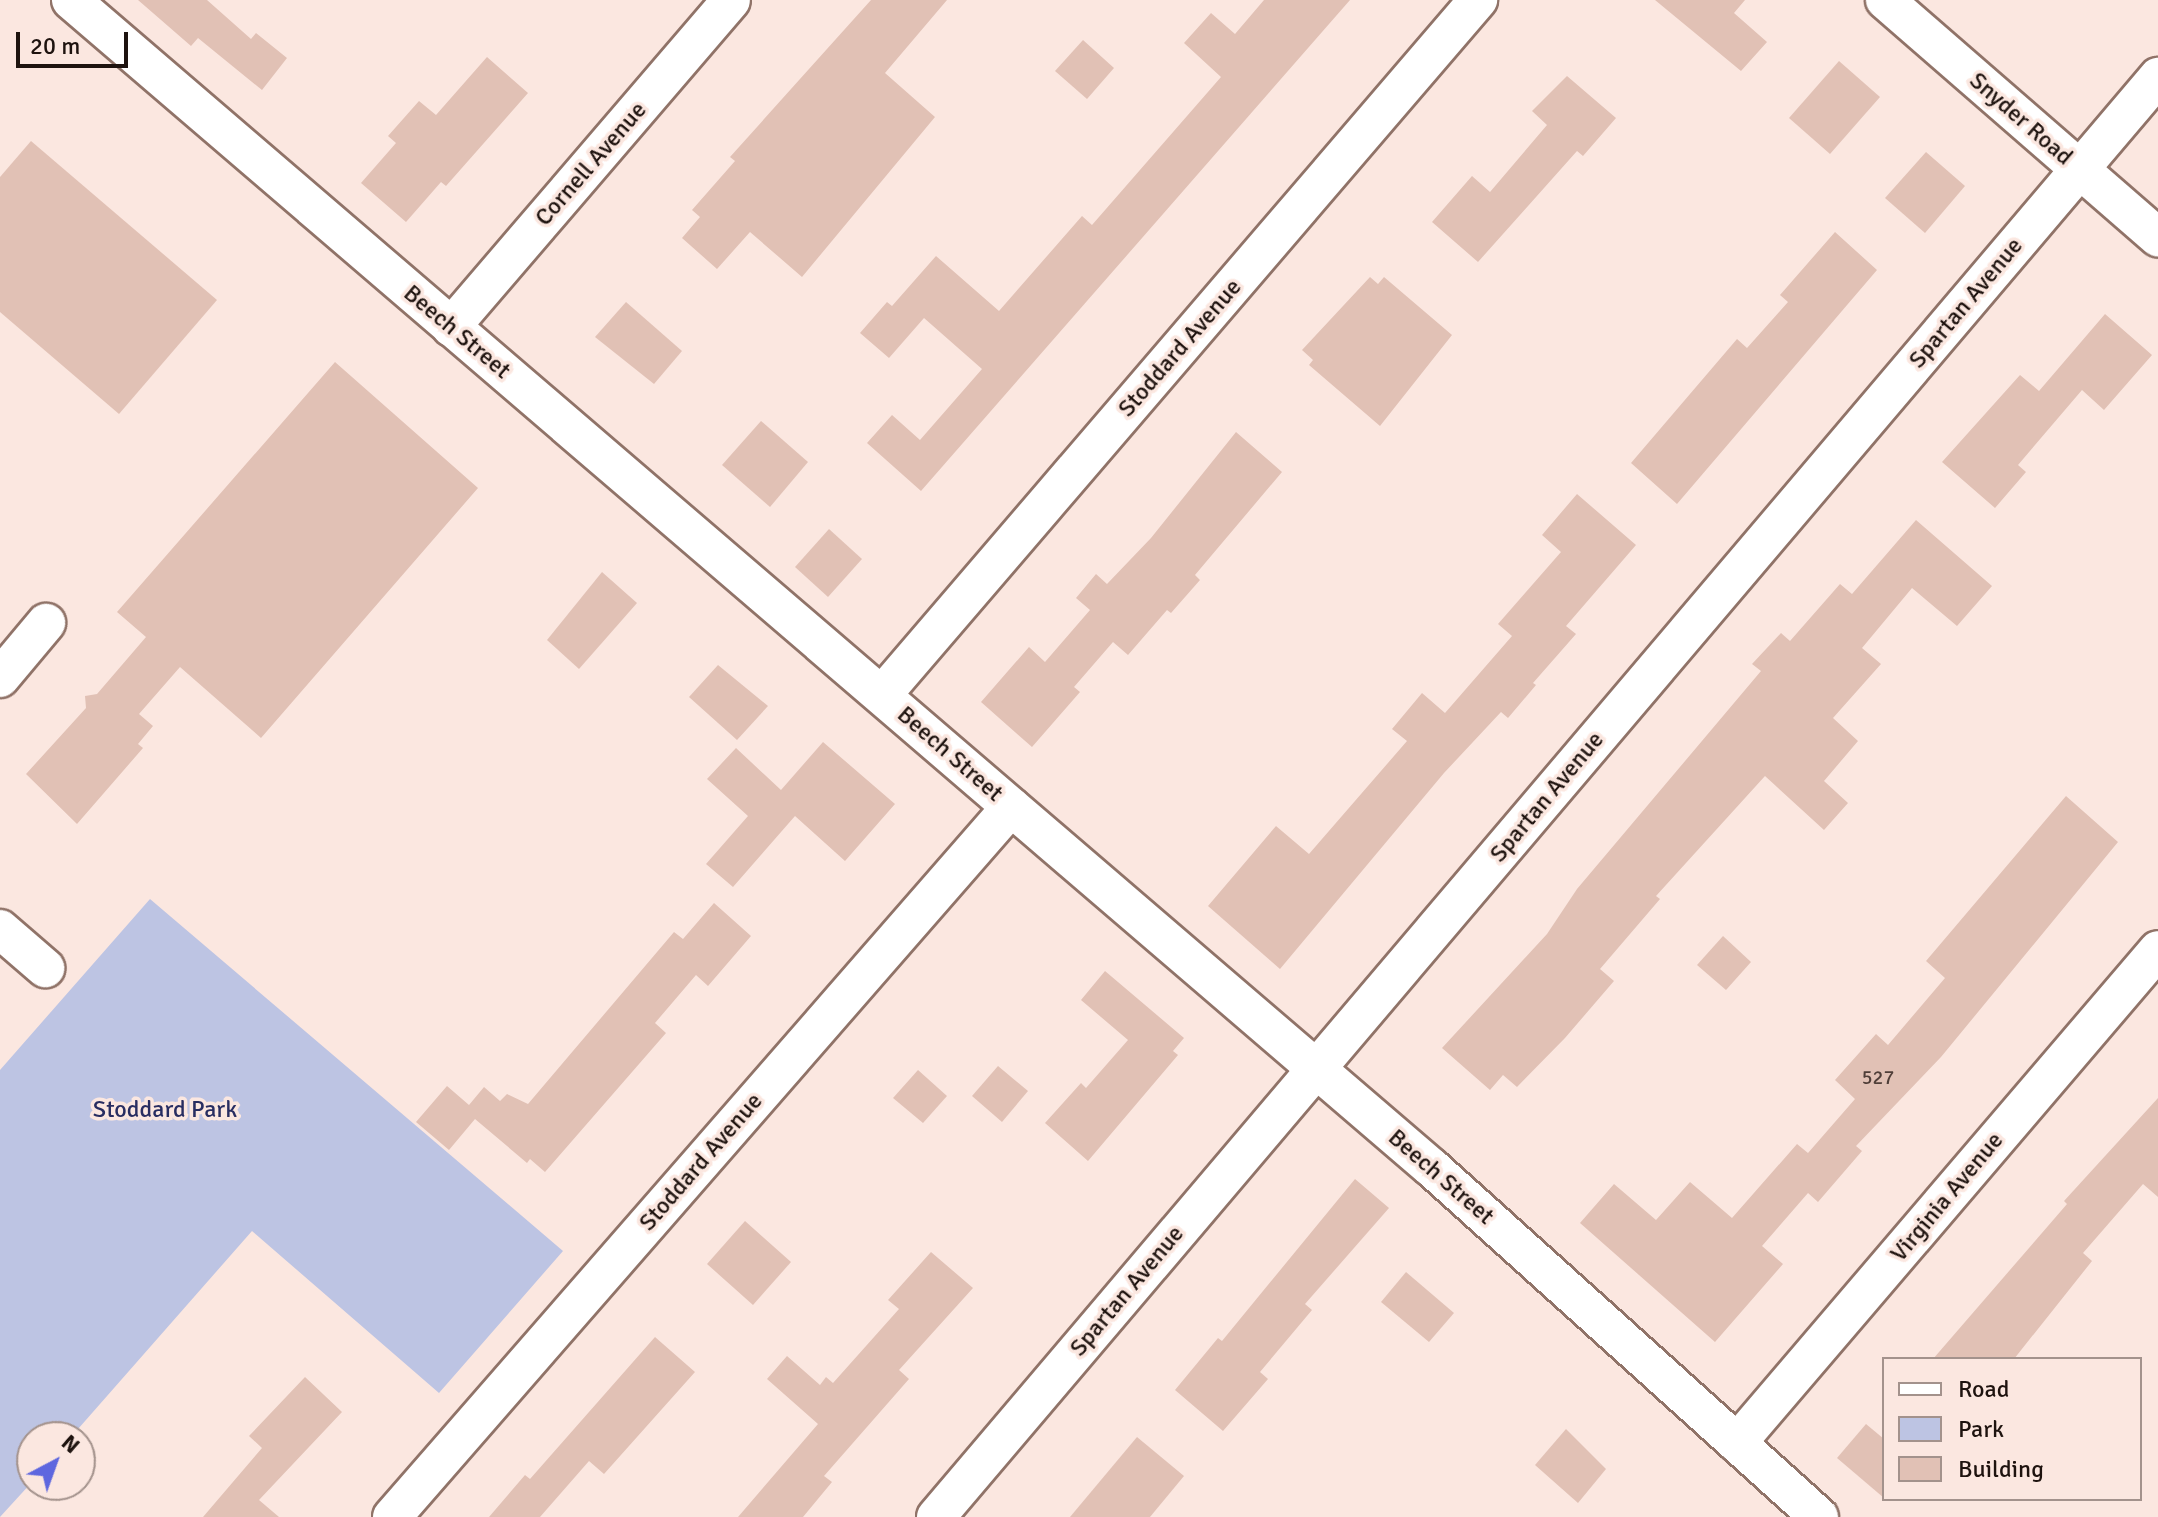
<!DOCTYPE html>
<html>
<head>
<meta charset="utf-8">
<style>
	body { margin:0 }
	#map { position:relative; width:2158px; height:1517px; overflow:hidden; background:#fbe7e0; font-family:Signika,sans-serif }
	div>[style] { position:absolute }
	.green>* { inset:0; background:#bdc4e3 }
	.building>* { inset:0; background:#e1c1b5 }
	.roads { filter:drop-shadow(2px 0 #907368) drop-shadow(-2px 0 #907368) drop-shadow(0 2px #907368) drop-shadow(0 -2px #907368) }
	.minor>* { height:38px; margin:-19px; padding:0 19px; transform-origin:19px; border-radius:19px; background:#fff }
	span { translate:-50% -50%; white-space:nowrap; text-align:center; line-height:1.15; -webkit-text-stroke:7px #fbe7e0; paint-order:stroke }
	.number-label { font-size:20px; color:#4f3e38 }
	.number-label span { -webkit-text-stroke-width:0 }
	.street-label { font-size:24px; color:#1e130f }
	.park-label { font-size:24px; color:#282d61 }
	.legend { position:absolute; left:1882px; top:1357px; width:260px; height:144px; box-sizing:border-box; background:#fbe7e0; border:2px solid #a3928c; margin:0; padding:10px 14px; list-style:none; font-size:24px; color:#1e130f }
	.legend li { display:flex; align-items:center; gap:16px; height:40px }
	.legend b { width:40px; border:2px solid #a3928c }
	.north { position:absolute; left:16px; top:1421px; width:80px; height:80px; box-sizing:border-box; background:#fbe7e0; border:2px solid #a3928c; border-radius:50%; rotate:41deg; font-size:22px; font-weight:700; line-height:32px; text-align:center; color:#1e130f }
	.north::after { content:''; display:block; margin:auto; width:28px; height:36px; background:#5e67df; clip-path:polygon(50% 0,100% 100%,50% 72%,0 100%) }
	.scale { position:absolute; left:16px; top:32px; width:112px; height:36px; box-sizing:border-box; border:4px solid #1e130f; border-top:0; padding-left:10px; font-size:24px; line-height:28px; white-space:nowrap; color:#1e130f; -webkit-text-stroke:6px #fbe7e0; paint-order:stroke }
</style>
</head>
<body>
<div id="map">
	<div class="green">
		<div style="clip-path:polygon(150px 899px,563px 1251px,439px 1393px,252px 1231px,71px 1437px,32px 1437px,32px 1482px,0 1517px,0 1070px)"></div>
	</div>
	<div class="building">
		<div style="clip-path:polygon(138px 0,207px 0,251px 39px,256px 33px,287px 58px,262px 90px,198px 38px,191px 46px)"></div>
		<div style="clip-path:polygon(871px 0,947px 0,885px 73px,935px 117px,802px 277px,750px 232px,717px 269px,682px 238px,700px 217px,692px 210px,735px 161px,730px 157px)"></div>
		<div style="clip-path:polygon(1264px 0,1350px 0,921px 491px,867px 443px,892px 415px,920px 440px,982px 369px,924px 318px,889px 358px,860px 333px,887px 302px,892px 306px,936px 256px,999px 311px,1082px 216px,1092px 225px,1221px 77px,1184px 43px,1211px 13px,1235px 34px)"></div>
		<div style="clip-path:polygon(1655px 0,1745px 0,1734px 13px,1767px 42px,1741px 71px)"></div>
		<div style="clip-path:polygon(1083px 40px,1114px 68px,1087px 99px,1055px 71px)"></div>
		<div style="clip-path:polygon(487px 57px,528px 93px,446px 186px,441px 182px,406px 222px,361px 183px,396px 143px,388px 136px,419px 101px,436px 115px)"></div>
		<div style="clip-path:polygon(1839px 61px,1880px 97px,1830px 154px,1789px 118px)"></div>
		<div style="clip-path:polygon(1567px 76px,1616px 118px,1583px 156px,1577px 151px,1478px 262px,1432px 222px,1472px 176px,1490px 192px,1547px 125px,1532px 111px)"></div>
		<div style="clip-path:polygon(31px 141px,217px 300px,119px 414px,0 312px,0 177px)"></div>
		<div style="clip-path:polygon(1926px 152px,1965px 186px,1925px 233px,1885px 198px)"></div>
		<div style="clip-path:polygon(1835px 232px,1877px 270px,1677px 504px,1631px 463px,1737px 339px,1747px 348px,1788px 302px,1780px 295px)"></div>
		<div style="clip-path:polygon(1370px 277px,1378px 284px,1384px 277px,1452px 335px,1380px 426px,1309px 365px,1313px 360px,1302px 350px)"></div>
		<div style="clip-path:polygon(626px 302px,682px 351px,654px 384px,595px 337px)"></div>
		<div style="clip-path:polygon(2105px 314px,2152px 355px,2104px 410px,2082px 390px,2018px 465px,2026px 472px,1995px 508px,1942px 462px,2020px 375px,2039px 391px)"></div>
		<div style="clip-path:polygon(335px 362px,478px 488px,261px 738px,180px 667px,139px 714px,153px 726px,138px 744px,143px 748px,77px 824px,26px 774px,86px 708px,85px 696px,97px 694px,146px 637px,117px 612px)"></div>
		<div style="clip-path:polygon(761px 421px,808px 462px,770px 507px,722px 465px)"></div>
		<div style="clip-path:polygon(1236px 432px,1282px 472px,1195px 575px,1200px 580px,1171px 613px,1167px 610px,1128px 655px,1113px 642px,1074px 687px,1080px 692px,1032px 747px,981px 702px,1029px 647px,1045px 662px,1090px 610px,1076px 598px,1096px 574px,1107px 584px,1151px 538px)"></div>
		<div style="clip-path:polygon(1577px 494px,1636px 545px,1566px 626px,1576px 634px,1533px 683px,1536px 685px,1508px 718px,1501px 712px,1444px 773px,1280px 969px,1208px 906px,1276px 826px,1309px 854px,1407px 741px,1392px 729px,1422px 693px,1445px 713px,1512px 636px,1498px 624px,1561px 552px,1542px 535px)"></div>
		<div style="clip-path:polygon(1916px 520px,1992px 586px,1957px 626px,1912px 588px,1862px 648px,1881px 664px,1833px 718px,1858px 741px,1824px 781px,1848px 803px,1824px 830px,1765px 776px,1656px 896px,1660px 899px,1600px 969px,1614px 981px,1565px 1038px,1517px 1087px,1503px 1075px,1490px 1090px,1442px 1048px,1547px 934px,1577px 889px,1761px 671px,1752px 664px,1781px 633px,1790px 641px,1840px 584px,1852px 594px)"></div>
		<div style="clip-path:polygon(829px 529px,862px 559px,828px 597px,795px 567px)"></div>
		<div style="clip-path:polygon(602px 572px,637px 603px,579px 669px,547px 640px)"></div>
		<div style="clip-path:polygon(718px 665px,768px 706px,737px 740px,689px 697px)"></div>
		<div style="clip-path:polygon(823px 742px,895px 804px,845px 861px,795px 816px,733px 887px,706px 864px,748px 816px,707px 779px,736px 748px,781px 790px)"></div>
		<div style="clip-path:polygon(2066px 796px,2118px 842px,1941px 1057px,1856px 1146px,1862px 1151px,1818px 1202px,1808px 1193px,1762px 1246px,1783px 1264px,1715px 1342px,1580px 1223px,1614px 1184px,1656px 1220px,1690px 1182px,1732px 1218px,1797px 1144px,1808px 1153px,1855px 1099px,1835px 1080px,1876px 1034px,1888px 1045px,1945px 978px,1926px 961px)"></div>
		<div style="clip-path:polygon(714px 903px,751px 936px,708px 986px,696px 975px,655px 1023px,666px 1033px,545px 1172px,530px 1159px,527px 1163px,475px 1119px,449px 1150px,416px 1122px,447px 1086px,469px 1105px,484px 1087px,500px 1101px,507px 1094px,528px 1104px,674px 932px,683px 939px)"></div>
		<div style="clip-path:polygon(1723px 936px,1751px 962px,1726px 990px,1697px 965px)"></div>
		<div style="clip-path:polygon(1105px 971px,1184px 1038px,1173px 1051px,1178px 1055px,1088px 1161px,1045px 1123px,1081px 1083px,1086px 1088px,1128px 1040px,1081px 1000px)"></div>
		<div style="clip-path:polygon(998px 1066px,1028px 1091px,1002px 1122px,972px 1096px)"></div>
		<div style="clip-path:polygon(918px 1070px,947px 1096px,923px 1123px,893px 1098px)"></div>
		<div style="clip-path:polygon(2158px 1098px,2158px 1197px,2143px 1184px,2083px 1253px,2092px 1261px,2014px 1359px,1933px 1359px,2067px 1204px,2064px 1201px)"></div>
		<div style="clip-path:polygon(1355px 1179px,1389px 1208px,1305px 1304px,1312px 1310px,1260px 1372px,1268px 1379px,1223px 1431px,1175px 1390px,1218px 1338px,1222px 1341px)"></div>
		<div style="clip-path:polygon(745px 1221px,791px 1262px,753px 1305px,707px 1264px)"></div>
		<div style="clip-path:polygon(931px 1252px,973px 1288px,899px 1370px,909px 1379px,824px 1476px,832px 1482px,803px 1517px,738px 1517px,818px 1424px,767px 1379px,787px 1356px,820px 1385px,826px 1377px,833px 1383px,899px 1309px,888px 1300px)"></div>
		<div style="clip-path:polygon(1406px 1272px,1454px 1313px,1429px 1342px,1381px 1302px)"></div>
		<div style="clip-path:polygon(655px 1337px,695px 1372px,604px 1474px,589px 1461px,540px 1517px,489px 1517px,525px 1475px,530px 1479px)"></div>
		<div style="clip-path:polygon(305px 1377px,342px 1412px,259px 1500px,279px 1517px,203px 1517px,262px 1448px,249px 1436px)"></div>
		<div style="clip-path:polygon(1866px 1424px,1884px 1439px,1884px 1498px,1837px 1458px)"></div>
		<div style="clip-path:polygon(1566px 1429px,1606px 1469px,1578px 1503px,1535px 1465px)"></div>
		<div style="clip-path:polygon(1137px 1437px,1184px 1476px,1150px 1517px,1070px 1517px)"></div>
	</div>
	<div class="roads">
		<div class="minor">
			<div style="left:71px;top:0;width:1793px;rotate:40.64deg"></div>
			<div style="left:1432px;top:1168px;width:521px;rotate:42.04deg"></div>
			<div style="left:1885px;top:0;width:362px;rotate:41deg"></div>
			<div style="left:451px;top:327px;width:430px;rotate:-49.4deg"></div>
			<div style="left:0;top:678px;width:72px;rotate:-50.1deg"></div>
			<div style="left:882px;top:695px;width:916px;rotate:-49.39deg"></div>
			<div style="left:0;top:929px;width:60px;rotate:40.9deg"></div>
			<div style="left:1737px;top:1443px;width:648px;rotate:-49.5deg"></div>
			<div style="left:392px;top:1517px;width:942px;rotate:-48.92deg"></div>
			<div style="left:936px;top:1517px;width:1889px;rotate:-49.68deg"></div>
		</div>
	</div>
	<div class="number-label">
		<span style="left:1878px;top:1077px">527</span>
	</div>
	<div class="street-label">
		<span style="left:2021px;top:119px;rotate:41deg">Snyder Road</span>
		<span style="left:591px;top:164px;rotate:-49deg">Cornell Avenue</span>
		<span style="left:1966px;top:303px;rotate:-50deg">Spartan Avenue</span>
		<span style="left:457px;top:332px;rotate:40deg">Beech Street</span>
		<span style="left:1180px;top:348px;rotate:-49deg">Stoddard Avenue</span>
		<span style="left:950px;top:754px;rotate:41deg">Beech Street</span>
		<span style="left:1547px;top:797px;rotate:-50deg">Spartan Avenue</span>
		<span style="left:701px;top:1162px;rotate:-49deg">Stoddard Avenue</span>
		<span style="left:1441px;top:1177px;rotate:41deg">Beech Street</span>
		<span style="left:1947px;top:1197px;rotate:-50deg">Virginia Avenue</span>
		<span style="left:1127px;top:1291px;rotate:-50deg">Spartan Avenue</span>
	</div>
	<div class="park-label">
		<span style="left:165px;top:1110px">Stoddard Park</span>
	</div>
	<ul class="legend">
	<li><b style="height:10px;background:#fff"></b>Road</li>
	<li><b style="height:22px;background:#bdc4e3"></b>Park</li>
	<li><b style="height:22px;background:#e1c1b5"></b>Building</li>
	</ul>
	<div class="north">N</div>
	<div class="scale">20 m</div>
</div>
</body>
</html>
